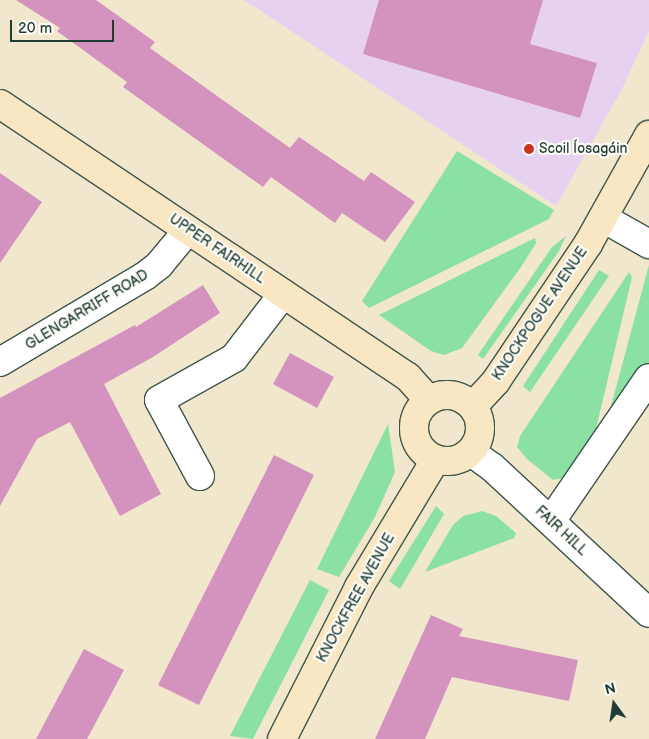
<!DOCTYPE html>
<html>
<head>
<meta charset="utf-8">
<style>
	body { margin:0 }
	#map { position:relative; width:649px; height:739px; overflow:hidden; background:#f1e7cc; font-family:"Balsamiq Sans",sans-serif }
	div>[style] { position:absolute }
	.built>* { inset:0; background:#e6d2f0 }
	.green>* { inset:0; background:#8be0a3 }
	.building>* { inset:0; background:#d493be }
	.roads { filter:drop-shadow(1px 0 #3e564b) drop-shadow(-1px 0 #3e564b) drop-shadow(0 1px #3e564b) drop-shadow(0 -1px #3e564b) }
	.street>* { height:28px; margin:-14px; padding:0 14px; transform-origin:14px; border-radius:14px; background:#fff }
	.secondary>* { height:28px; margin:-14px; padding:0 14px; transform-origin:14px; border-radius:14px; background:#f9e7c3 }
	.secondary>.ring { margin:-14px; padding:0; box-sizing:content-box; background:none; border:28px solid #f9e7c3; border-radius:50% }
	.dots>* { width:14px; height:14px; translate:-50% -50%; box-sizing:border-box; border:2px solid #fdfcf7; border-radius:50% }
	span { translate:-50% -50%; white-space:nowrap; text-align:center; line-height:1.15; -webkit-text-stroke:4.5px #fdfcf7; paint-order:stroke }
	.poi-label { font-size:14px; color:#1f3d34 }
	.left { translate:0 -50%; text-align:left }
	.street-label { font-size:14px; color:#1f3d34 }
	.north { position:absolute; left:589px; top:679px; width:50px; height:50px; -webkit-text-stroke:4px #fdfcf7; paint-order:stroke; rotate:346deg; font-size:14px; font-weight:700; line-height:20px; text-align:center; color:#1f3d34 }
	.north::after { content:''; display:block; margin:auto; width:18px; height:22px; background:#1f3d34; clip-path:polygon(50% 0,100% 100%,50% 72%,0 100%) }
	.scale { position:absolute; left:10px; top:20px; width:104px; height:22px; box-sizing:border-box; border:2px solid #1f3d34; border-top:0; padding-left:6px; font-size:15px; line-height:18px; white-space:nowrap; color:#1f3d34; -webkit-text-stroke:4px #fdfcf7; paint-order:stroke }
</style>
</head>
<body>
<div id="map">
	<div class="built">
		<div style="clip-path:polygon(244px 0,649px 0,649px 31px,621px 91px,556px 206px)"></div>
	</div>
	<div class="green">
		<div style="clip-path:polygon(457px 151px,554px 210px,549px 219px,369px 308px,362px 301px)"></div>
		<div style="clip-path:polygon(566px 236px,559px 251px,483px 359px,478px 355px,552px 247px)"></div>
		<div style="clip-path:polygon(535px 238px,536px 243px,521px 267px,462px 348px,444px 355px,431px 351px,379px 315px)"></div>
		<div style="clip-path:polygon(649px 265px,649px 365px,604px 432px)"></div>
		<div style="clip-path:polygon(599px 270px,609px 276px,530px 392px,523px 386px)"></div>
		<div style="clip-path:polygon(629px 272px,632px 277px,592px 446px,569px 477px,553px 480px,527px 459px,517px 447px,520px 436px)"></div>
		<div style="clip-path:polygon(388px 424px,395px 472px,375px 517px,339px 577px,317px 569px)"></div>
		<div style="clip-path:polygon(436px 506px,444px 514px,400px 589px,389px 581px)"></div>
		<div style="clip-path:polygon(482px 511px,496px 516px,516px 533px,514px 538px,425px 572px,453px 525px,463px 516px)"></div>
		<div style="clip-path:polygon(310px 580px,329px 590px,253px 739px,230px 736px)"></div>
	</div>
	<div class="building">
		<div style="clip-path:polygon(16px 0,96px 0,155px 42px,150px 48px,290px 148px,299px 137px,364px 181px,371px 172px,415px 202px,385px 242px,342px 213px,335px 223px,271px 177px,263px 187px,123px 87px,127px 82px,57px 31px,60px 28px)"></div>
		<div style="clip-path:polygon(379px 0,543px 0,530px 44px,597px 63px,580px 118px,363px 54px)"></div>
		<div style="clip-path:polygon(0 173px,42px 202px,0 263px)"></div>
		<div style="clip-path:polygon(203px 285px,220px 313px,153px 357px,104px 384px,161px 494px,120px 516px,70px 422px,37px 439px,0 506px,0 398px,135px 325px,136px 327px)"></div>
		<div style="clip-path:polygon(290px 353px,334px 377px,317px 408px,273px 384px)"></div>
		<div style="clip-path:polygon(274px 455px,314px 475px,199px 705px,158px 685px)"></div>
		<div style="clip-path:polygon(431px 615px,463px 629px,459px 636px,578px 660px,569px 701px,452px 677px,425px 739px,375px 739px)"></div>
		<div style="clip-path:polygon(84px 649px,124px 670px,87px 739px,36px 739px)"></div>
	</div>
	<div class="roads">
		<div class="street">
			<div style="left:603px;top:218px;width:53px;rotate:29.5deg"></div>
			<div style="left:0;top:362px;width:169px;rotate:-30.7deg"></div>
			<div style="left:145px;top:276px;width:18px;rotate:-38deg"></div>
			<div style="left:159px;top:265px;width:45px;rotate:-50.4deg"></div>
			<div style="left:471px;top:452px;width:26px;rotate:36deg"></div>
			<div style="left:492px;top:467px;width:214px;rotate:42.9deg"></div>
			<div style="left:200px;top:476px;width:86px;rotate:-118.3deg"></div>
			<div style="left:159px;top:400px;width:86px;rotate:-29.2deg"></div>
			<div style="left:234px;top:358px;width:81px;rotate:-52.6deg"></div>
			<div style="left:551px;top:521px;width:173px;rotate:-55.6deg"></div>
		</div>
		<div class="secondary">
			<div style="left:0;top:104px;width:491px;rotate:33.8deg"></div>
			<div style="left:408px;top:377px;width:31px;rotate:48deg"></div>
			<div class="ring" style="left:414px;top:395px;width:38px;height:38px"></div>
			<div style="left:473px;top:406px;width:34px;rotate:-47deg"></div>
			<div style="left:496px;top:381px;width:165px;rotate:-56.1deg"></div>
			<div style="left:588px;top:244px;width:125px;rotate:-60.8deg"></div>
			<div style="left:282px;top:739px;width:170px;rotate:-63.1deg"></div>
			<div style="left:359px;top:587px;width:149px;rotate:-59deg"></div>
		</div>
	</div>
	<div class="dots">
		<div style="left:529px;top:149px;background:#c8321e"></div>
	</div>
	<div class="poi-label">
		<span class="left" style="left:539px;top:149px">Scoil Íosagáin</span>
	</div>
	<div class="street-label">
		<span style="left:217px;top:249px;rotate:34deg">UPPER FAIRHILL</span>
		<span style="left:87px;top:310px;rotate:-31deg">GLENGARRIFF ROAD</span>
		<span style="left:540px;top:314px;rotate:-56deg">KNOCKPOGUE AVENUE</span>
		<span style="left:561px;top:531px;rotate:43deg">FAIR HILL</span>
		<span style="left:356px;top:598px;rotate:-61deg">KNOCKFREE AVENUE</span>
	</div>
	<div class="north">N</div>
	<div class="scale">20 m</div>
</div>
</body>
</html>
